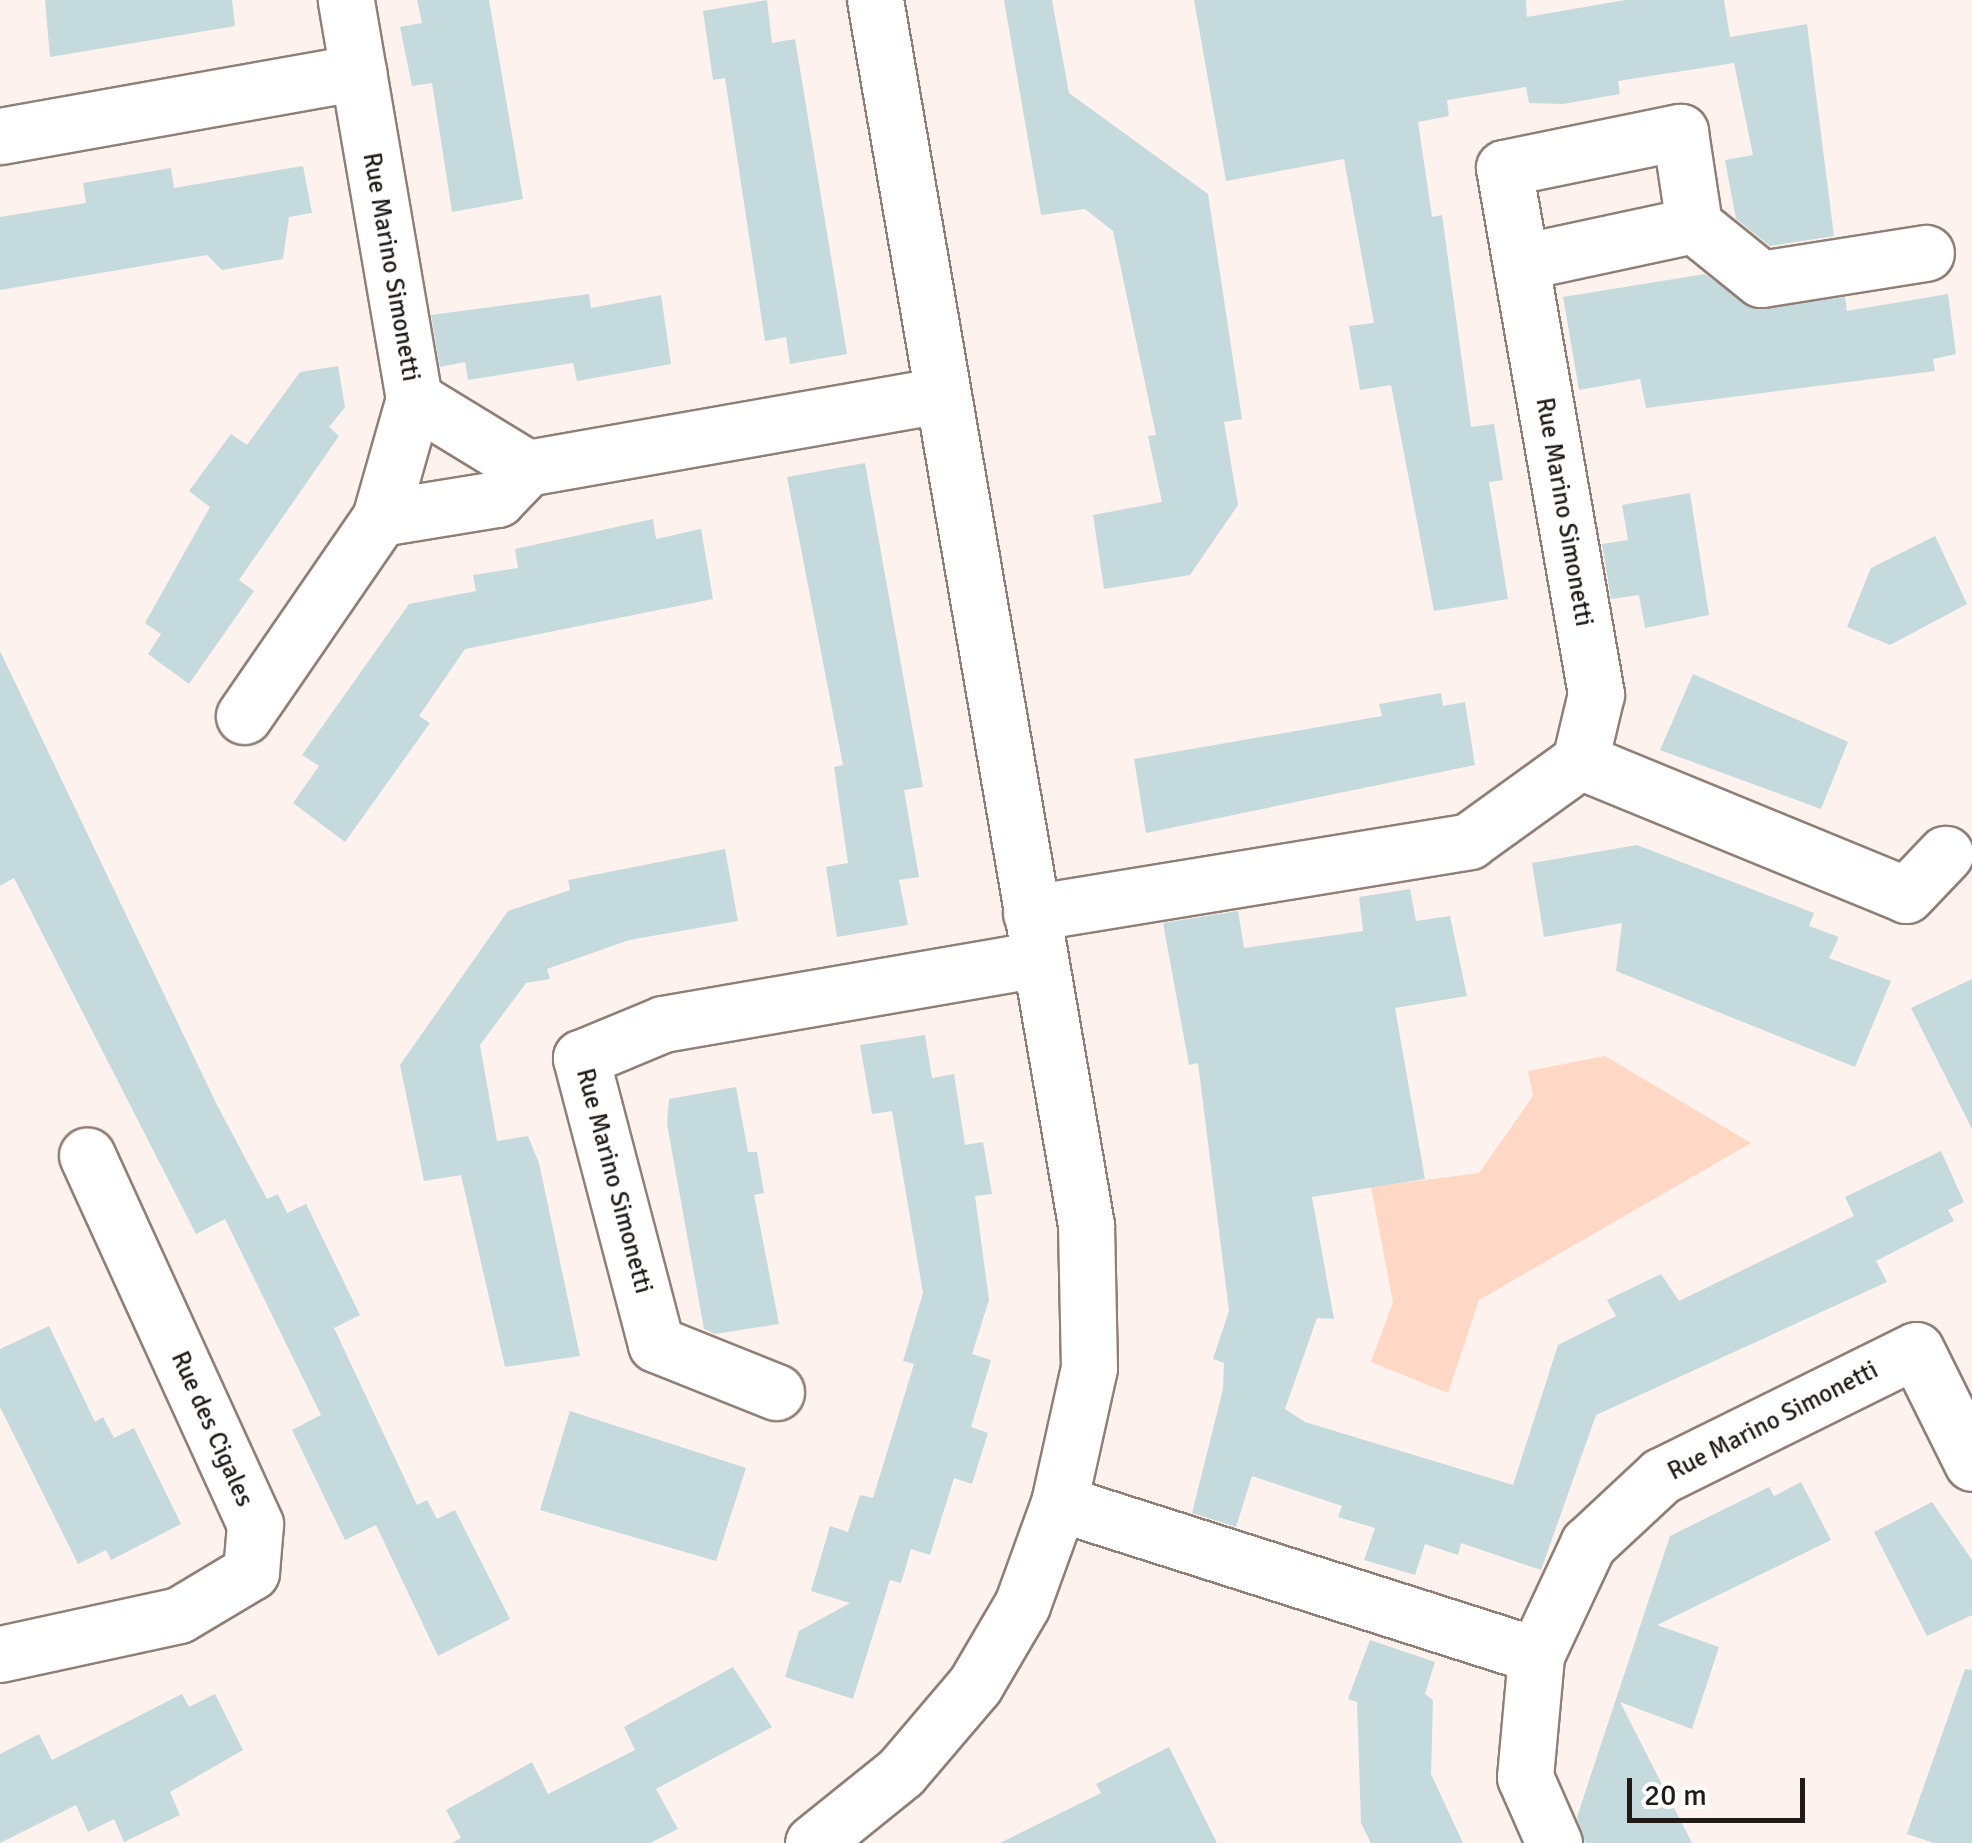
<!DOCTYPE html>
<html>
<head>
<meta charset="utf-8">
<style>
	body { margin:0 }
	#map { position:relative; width:1972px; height:1843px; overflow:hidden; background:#fdf2ed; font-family:Signika,sans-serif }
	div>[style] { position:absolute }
	.green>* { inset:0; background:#fed8c5 }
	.building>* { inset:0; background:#c5dadd }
	.roads { filter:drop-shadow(2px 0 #8f7f77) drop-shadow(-2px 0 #8f7f77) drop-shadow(0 2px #8f7f77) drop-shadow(0 -2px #8f7f77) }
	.minor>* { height:55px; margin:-27.5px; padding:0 27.5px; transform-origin:27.5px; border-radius:27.5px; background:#fff }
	span { translate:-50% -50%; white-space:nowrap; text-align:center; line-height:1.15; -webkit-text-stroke:8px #fff; paint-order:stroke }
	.street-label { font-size:25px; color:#211b17 }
	.scale { position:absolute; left:1627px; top:1778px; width:178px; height:45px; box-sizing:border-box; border:5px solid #211b17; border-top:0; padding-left:12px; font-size:30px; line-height:35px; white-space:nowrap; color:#211b17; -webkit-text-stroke:8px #fff; paint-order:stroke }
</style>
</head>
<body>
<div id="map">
	<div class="green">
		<div style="clip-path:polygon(1605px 1056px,1751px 1143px,1479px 1300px,1448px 1393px,1371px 1362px,1393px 1302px,1371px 1187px,1479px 1173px,1533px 1096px,1528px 1071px)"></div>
	</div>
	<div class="building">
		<div style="clip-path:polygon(45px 0,232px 0,235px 26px,50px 57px)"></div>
		<div style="clip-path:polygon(417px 0,489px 0,523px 199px,452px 212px,432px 83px,412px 86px,400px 27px,422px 23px)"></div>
		<div style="clip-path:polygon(767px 0,772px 43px,795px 39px,847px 354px,790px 364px,786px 337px,765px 341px,725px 78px,713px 80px,703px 11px)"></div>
		<div style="clip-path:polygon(1004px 0,1052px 0,1069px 93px,1208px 194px,1242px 419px,1224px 422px,1238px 505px,1190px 575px,1104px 589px,1093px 515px,1162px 502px,1148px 436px,1156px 435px,1113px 231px,1085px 209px,1041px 215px)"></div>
		<div style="clip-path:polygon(1194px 0,1526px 0,1527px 17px,1625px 0,1724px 0,1730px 37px,1807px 24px,1834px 236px,1770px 246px,1736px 219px,1725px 160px,1753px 155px,1734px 63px,1618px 81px,1620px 94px,1563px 104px,1529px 103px,1526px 87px,1447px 100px,1449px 116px,1418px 122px,1432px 217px,1442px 215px,1471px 427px,1494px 424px,1503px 480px,1489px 482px,1508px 599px,1434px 611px,1391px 385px,1360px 390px,1349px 326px,1374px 323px,1344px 159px,1226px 181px)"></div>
		<div style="clip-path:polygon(303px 166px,312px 213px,289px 217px,283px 259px,222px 270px,207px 255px,0 290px,0 217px,86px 203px,83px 183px,171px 168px,174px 188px)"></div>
		<div style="clip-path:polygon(1705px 274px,1754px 309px,1845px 297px,1847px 311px,1948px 294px,1956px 354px,1933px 359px,1935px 371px,1646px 408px,1640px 379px,1579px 390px,1563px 297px)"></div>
		<div style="clip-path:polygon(589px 294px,591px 308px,661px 295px,671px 364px,577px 381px,573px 363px,468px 380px,465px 362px,440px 367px,431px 315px)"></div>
		<div style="clip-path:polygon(338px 366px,345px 407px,329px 427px,339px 436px,239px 580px,254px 591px,189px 684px,148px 654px,161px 634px,145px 623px,210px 507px,189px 491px,231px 434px,247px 445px,300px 372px)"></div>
		<div style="clip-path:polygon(865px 463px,923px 787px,904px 790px,919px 877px,899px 880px,908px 925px,837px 937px,826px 867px,848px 863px,834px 767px,843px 765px,787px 477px)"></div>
		<div style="clip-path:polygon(1690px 493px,1709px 615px,1645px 628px,1639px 595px,1611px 599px,1602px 544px,1628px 540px,1622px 505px)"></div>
		<div style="clip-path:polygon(653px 519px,656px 539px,701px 529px,713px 599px,465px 649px,419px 716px,430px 723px,345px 842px,293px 803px,319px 766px,302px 755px,409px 604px,476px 591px,473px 575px,518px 568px,515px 549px)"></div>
		<div style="clip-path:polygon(1935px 536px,1967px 604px,1890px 645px,1847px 627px,1871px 568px)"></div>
		<div style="clip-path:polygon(0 651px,217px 1105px,267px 1199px,278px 1194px,287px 1213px,306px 1204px,360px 1315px,334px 1328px,417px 1505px,427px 1500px,437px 1519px,455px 1510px,510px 1619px,438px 1656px,376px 1525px,345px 1540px,292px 1430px,321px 1415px,225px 1219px,196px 1234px,14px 878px,0 886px)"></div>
		<div style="clip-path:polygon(1693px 674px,1848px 742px,1821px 809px,1660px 750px)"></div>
		<div style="clip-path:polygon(1441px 693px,1443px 706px,1465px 702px,1475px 765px,1146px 833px,1134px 759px,1382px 716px,1379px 704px)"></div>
		<div style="clip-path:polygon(1637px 845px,1814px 913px,1809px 926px,1839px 937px,1829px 958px,1891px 981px,1855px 1067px,1616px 971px,1622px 923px,1544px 937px,1532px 863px)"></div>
		<div style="clip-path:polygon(725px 849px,738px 921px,629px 940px,547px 969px,550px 979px,526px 983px,480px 1045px,497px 1141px,528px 1136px,539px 1163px,580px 1356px,505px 1367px,461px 1175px,424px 1181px,400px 1065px,508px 911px,570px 890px,568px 880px)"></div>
		<div style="clip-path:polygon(1410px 889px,1416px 921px,1450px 916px,1467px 996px,1395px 1008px,1425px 1179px,1312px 1197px,1334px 1319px,1317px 1318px,1285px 1409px,1305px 1422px,1513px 1485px,1558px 1345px,1616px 1316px,1607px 1300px,1661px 1274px,1679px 1301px,1854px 1216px,1845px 1197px,1941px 1151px,1964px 1202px,1948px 1210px,1954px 1221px,1876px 1261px,1887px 1282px,1596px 1415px,1541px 1570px,1461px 1543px,1458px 1555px,1425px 1544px,1415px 1575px,1364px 1560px,1375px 1528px,1338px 1517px,1342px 1506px,1252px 1476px,1236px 1527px,1192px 1513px,1223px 1389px,1224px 1363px,1213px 1359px,1229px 1311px,1198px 1063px,1189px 1065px,1163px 923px,1238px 911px,1244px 948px,1363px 931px,1359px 897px)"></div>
		<div style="clip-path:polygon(1972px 979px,1972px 1129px,1911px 1008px)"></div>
		<div style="clip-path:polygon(925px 1035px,932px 1078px,954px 1074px,965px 1145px,983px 1142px,992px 1194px,975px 1196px,989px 1300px,972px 1354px,991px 1360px,971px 1427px,988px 1433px,972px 1484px,954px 1478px,930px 1555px,911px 1549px,901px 1583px,890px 1580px,853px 1699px,785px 1677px,799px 1631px,850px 1603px,811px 1591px,830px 1526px,848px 1532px,860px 1495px,873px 1498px,914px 1364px,903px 1361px,923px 1293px,892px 1111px,872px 1114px,860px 1045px)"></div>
		<div style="clip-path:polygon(736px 1087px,748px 1152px,757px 1152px,764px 1193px,754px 1195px,779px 1324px,715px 1334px,704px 1329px,667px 1124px,669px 1099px)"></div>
		<div style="clip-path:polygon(49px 1326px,95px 1422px,103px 1417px,114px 1438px,134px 1428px,181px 1524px,111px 1560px,106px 1550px,78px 1564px,0 1407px,0 1349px)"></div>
		<div style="clip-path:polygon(570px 1411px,746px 1468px,716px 1561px,540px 1510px)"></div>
		<div style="clip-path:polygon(1801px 1482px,1831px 1540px,1657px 1625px,1719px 1647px,1692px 1729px,1620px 1702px,1692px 1843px,1585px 1843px,1577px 1817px,1670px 1536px,1769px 1487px,1774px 1496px)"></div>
		<div style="clip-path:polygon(1932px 1502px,1972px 1560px,1972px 1615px,1927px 1636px,1874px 1532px)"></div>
		<div style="clip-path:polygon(1370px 1640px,1435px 1662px,1425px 1694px,1433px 1700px,1431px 1774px,1463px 1843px,1371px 1843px,1361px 1823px,1357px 1702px,1348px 1699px)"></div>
		<div style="clip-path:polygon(733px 1667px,772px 1727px,656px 1789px,678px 1829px,650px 1843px,452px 1843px,461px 1838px,446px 1810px,532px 1762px,548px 1794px,635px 1750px,624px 1727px)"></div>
		<div style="clip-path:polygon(1965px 1669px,1972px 1670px,1972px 1843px,1934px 1843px,1907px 1834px)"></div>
		<div style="clip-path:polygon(182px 1694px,189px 1707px,215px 1694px,243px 1750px,170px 1792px,180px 1815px,124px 1842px,114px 1819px,88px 1832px,76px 1805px,0 1843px,0 1754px,39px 1734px,52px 1760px)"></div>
		<div style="clip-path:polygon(1169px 1747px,1217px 1843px,1000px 1843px,1101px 1793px,1096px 1784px)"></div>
	</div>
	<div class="roads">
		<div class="minor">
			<div style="left:0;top:136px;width:364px;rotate:-10.1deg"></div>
			<div style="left:1521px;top:262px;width:177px;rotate:-12.1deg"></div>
			<div style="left:414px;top:399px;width:132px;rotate:31.4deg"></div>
			<div style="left:380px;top:518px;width:119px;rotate:-9.2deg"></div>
			<div style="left:497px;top:499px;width:43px;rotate:-45.9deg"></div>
			<div style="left:527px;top:468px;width:420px;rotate:-10deg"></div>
			<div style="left:244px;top:716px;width:240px;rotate:-55.5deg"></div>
			<div style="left:380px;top:518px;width:124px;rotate:-74.1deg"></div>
			<div style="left:414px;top:399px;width:405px;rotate:-99.7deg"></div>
			<div style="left:1580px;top:761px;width:352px;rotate:22.3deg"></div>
			<div style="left:1906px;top:895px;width:57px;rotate:-46.4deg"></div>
			<div style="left:1031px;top:913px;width:444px;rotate:-9.3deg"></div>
			<div style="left:1469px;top:841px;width:137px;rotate:-35.8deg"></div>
			<div style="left:1580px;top:761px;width:69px;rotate:-76.6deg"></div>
			<div style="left:1596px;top:694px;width:534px;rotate:-99.92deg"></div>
			<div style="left:1504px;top:168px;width:180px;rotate:-11.6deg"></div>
			<div style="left:1680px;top:132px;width:94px;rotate:81.4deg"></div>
			<div style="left:1694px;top:225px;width:86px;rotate:38.9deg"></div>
			<div style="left:1761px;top:279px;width:167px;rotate:-9deg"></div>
			<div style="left:776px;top:1392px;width:129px;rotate:-158.2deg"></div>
			<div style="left:656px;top:1344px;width:296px;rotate:-104.7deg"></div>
			<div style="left:581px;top:1058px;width:89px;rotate:-22.5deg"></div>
			<div style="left:663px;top:1024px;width:381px;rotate:-9.8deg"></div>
			<div style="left:1059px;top:1503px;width:501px;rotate:17.67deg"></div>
			<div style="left:0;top:1654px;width:183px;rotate:-12.3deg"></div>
			<div style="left:179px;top:1615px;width:84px;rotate:-30.8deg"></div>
			<div style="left:251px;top:1572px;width:48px;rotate:-85.2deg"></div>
			<div style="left:255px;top:1524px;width:405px;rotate:-114.5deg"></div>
			<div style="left:813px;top:1843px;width:113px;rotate:-38.9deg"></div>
			<div style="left:901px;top:1772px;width:114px;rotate:-49.6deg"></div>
			<div style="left:975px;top:1685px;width:93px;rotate:-59.6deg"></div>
			<div style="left:1022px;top:1605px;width:109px;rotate:-70.1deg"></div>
			<div style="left:1059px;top:1503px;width:138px;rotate:-77.5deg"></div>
			<div style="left:1089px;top:1368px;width:143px;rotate:-91.2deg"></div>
			<div style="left:1086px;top:1225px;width:1243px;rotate:-99.77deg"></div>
			<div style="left:1554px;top:1843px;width:72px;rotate:-113.7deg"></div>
			<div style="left:1525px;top:1777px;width:122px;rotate:-84.8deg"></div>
			<div style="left:1536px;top:1655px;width:123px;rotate:-64.9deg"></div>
			<div style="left:1588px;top:1544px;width:100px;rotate:-43deg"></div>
			<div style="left:1661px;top:1476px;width:284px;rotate:-26.3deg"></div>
			<div style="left:1916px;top:1350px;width:126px;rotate:63.6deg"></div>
		</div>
	</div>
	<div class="street-label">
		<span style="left:391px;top:267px;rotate:80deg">Rue Marino Simonetti</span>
		<span style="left:1564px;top:512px;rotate:80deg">Rue Marino Simonetti</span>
		<span style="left:614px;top:1181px;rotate:75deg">Rue Marino Simonetti</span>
		<span style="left:1773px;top:1421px;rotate:-27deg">Rue Marino Simonetti</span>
		<span style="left:212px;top:1429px;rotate:66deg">Rue des Cigales</span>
	</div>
	<div class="scale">20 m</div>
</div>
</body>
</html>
